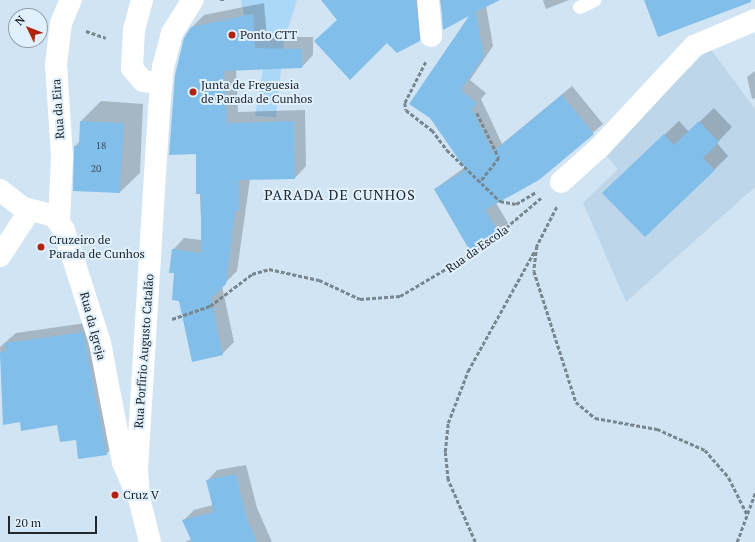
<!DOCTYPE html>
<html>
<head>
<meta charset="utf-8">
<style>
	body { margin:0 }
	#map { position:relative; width:755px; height:542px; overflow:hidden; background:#d0e4f3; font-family:"PT Serif",serif }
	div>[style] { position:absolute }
	.built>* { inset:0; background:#bdd6ea }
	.green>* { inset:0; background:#abd8f9 }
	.shadow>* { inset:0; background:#0003 }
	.building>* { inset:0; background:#82beea }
	.path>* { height:2.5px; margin-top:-1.25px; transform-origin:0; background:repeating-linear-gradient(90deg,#788690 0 4px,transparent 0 6px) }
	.lane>* { height:13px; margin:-6.5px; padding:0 6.5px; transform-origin:6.5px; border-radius:6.5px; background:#fff }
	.street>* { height:22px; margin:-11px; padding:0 11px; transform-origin:11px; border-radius:11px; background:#fff }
	.primary>* { height:22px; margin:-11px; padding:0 11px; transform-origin:11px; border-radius:11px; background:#fff }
	.dots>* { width:11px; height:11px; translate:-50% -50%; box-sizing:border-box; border:2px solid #e1f0fd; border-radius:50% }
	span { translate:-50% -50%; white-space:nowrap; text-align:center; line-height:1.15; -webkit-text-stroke:4px #e1f0fd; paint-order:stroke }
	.number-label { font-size:10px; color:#394e5d }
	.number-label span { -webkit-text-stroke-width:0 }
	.poi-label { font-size:12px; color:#21282e }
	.left { translate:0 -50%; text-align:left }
	.street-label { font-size:12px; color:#21282e }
	.quarter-label { font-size:14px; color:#21282e; letter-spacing:1px }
	.north { position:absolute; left:8px; top:8px; width:40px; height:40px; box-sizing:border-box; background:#e1f0fd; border:1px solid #94a0aa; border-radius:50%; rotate:313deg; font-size:11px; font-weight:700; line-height:16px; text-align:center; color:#21282e }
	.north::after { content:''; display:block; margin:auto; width:14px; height:18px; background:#b1230f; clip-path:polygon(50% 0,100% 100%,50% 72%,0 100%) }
	.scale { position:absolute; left:8px; top:516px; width:89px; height:18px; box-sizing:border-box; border:2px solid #21282e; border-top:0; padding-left:5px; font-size:12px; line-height:14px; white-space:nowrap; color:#21282e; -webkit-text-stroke:3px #e1f0fd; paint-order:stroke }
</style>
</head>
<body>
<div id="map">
	<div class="built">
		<div style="clip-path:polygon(710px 48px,755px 109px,755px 187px,626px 302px,583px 203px,618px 169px,606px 155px,613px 143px)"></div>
	</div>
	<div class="green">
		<div style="clip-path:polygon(241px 0,297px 0,284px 41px,276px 117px,255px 116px,263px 69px,262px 48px,255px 48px,253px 14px,244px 16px)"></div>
	</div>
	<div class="shadow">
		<div style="clip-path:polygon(322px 0,426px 0,429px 31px,419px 41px,387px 42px,338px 20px)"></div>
		<div style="clip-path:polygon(440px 0,492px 0,486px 6px,493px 46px,470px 80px,486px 93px,481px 99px,502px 144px,572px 86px,603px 124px,538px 179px,496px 203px,508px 223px,499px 233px,435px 189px,465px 167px,431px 118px,472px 13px,444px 28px)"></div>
		<div style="clip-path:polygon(543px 0,569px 0,546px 9px)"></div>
		<div style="clip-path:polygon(264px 3px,267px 37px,313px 37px,313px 55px,302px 67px,236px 69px,238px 112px,305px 110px,306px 166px,295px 178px,250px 179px,237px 271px,222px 286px,234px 342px,222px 354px,180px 300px,173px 250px,184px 238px,202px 240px,192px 27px,204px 15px)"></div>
		<div style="clip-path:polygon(755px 71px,755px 98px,752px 99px,747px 77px)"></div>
		<div style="clip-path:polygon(101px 101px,143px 104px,140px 173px,120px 192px,75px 146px,80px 141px,81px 121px)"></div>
		<div style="clip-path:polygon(714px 108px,732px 127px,717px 143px,728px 156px,714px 170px,618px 179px,679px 121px,689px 132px)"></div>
		<div style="clip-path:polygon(93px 322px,116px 444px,106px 454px,58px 424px,21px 421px,4px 423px,0 347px,16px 333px)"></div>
		<div style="clip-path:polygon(246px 465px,257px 508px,272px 542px,185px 542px,192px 539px,183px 521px,194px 510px,213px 505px,207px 481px,217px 470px)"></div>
	</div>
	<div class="building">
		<div style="clip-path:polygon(321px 0,416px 0,420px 41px,397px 53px,387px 43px,350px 80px,314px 41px,337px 20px)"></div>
		<div style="clip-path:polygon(441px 0,500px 0,476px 12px,484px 56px,461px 90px,477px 103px,472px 109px,493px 152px,562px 95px,594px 134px,539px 180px,485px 210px,499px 233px,470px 251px,434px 189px,466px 170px,430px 118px,409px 104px,469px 16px,443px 30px)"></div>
		<div style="clip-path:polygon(644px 0,751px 0,751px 2px,658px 37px)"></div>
		<div style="clip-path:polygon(253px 14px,255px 48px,302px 49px,302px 68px,224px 71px,227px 123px,294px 121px,295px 179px,239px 180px,239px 211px,235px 211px,226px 284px,211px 298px,223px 355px,192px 362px,179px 301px,172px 300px,174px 273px,169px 273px,172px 249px,201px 253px,201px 194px,196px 194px,196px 154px,169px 155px,175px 75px,184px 38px,191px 27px)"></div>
		<div style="clip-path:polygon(80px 121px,124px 123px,120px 193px,73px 191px,74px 146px,79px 146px)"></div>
		<div style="clip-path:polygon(699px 121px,719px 142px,703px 158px,715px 170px,645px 237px,602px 193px,664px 134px,674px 145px)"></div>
		<div style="clip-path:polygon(83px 332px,107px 455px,78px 459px,76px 440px,60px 442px,57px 425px,21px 431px,20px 422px,3px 425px,0 352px,6px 351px,5px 343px)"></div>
		<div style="clip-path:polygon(236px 474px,247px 519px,257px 542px,192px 542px,182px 520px,214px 512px,206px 480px)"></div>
	</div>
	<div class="path">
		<div style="left:220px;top:0;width:6px"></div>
		<div style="left:86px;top:31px;width:21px;rotate:19deg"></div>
		<div style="left:426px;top:62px;width:46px;rotate:117.1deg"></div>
		<div style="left:405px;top:103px;width:7px;rotate:82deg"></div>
		<div style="left:406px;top:110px;width:33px;rotate:38deg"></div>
		<div style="left:432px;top:130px;width:25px;rotate:53deg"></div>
		<div style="left:447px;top:150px;width:74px;rotate:43.9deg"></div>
		<div style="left:500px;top:201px;width:16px;rotate:11deg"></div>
		<div style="left:516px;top:204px;width:23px;rotate:-31deg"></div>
		<div style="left:477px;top:113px;width:50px;rotate:63.9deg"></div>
		<div style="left:499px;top:158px;width:31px;rotate:128deg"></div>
		<div style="left:557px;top:207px;width:44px;rotate:117.1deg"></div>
		<div style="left:537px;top:246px;width:25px;rotate:97deg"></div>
		<div style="left:534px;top:271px;width:138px;rotate:72.2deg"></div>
		<div style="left:576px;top:402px;width:25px;rotate:40deg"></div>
		<div style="left:595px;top:418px;width:63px;rotate:10.1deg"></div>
		<div style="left:657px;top:429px;width:52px;rotate:23.6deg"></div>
		<div style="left:705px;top:450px;width:37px;rotate:49deg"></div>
		<div style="left:729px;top:478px;width:40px;rotate:63.4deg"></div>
		<div style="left:172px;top:319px;width:40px;rotate:-18.9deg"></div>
		<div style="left:210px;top:306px;width:53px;rotate:-37.3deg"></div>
		<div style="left:252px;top:274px;width:18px;rotate:-16deg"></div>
		<div style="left:269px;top:269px;width:51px;rotate:12.4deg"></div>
		<div style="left:319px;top:280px;width:45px;rotate:24.9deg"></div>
		<div style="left:360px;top:299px;width:40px;rotate:-4.3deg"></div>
		<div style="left:400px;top:296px;width:96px;rotate:-30.6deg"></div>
		<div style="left:483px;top:247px;width:77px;rotate:-40.3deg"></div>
		<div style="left:475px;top:542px;width:68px;rotate:-113.5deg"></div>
		<div style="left:448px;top:480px;width:28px;rotate:-96deg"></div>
		<div style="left:445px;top:452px;width:29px;rotate:-84deg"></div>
		<div style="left:448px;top:423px;width:56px;rotate:-69deg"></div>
		<div style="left:468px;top:371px;width:138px;rotate:-61deg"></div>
		<div style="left:737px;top:542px;width:52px;rotate:-69.8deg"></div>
	</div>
	<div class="lane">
		<div style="left:579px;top:7px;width:17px;rotate:-25deg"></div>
	</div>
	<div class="street">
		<div style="left:142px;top:0;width:30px;rotate:105deg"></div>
		<div style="left:134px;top:29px;width:39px;rotate:93deg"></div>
		<div style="left:132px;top:68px;width:17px;rotate:50deg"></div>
		<div style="left:143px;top:81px;width:18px;rotate:9deg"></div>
		<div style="left:428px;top:0;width:36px;rotate:85deg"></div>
		<div style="left:561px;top:182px;width:54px;rotate:-42deg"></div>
		<div style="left:601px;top:146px;width:137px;rotate:-47.1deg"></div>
		<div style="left:694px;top:46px;width:66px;rotate:-23.1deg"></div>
		<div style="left:0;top:190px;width:29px;rotate:38deg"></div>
		<div style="left:23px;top:208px;width:32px;rotate:14deg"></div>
		<div style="left:54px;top:216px;width:17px;rotate:54deg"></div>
		<div style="left:64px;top:230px;width:119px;rotate:72.3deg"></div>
		<div style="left:100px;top:343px;width:122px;rotate:79.1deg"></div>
		<div style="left:123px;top:463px;width:37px;rotate:66deg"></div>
		<div style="left:59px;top:221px;width:64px;rotate:-87.3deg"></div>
		<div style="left:62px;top:157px;width:93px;rotate:-93.7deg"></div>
		<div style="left:56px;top:64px;width:41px;rotate:-83deg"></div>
		<div style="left:61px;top:23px;width:25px;rotate:-67deg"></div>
		<div style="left:0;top:256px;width:55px;rotate:-56.9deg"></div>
	</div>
	<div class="primary">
		<div style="left:150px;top:542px;width:45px;rotate:-104deg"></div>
		<div style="left:139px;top:498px;width:29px;rotate:-94deg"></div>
		<div style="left:137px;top:469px;width:361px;rotate:-86.5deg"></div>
		<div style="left:159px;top:109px;width:42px;rotate:-84.6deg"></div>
		<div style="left:163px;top:67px;width:35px;rotate:-75deg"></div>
		<div style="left:172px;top:33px;width:39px;rotate:-58deg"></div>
	</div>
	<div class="dots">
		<div style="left:232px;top:35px;background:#b1230f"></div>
		<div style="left:193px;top:92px;background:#b1230f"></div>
		<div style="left:41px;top:247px;background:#b1230f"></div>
		<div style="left:115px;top:495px;background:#b1230f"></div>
	</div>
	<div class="number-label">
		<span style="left:101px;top:146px">18</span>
		<span style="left:96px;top:169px">20</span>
	</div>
	<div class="poi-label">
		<span class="left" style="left:240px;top:35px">Ponto CTT</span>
		<span class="left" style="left:201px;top:92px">Junta de Freguesia<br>de Parada de Cunhos</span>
		<span class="left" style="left:49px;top:247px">Cruzeiro de<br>Parada de Cunhos</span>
		<span class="left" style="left:123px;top:495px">Cruz V</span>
	</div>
	<div class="street-label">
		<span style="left:58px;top:109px;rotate:-94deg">Rua da Eira</span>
		<span style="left:477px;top:249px;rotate:-35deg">Rua da Escola</span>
		<span style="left:93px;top:326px;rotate:75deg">Rua da Igreja</span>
		<span style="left:144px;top:351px;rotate:-86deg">Rua Porfírio Augusto Catalão</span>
	</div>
	<div class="quarter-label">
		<span style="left:340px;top:195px">PARADA DE CUNHOS</span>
	</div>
	<div class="north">N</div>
	<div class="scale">20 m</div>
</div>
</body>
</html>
